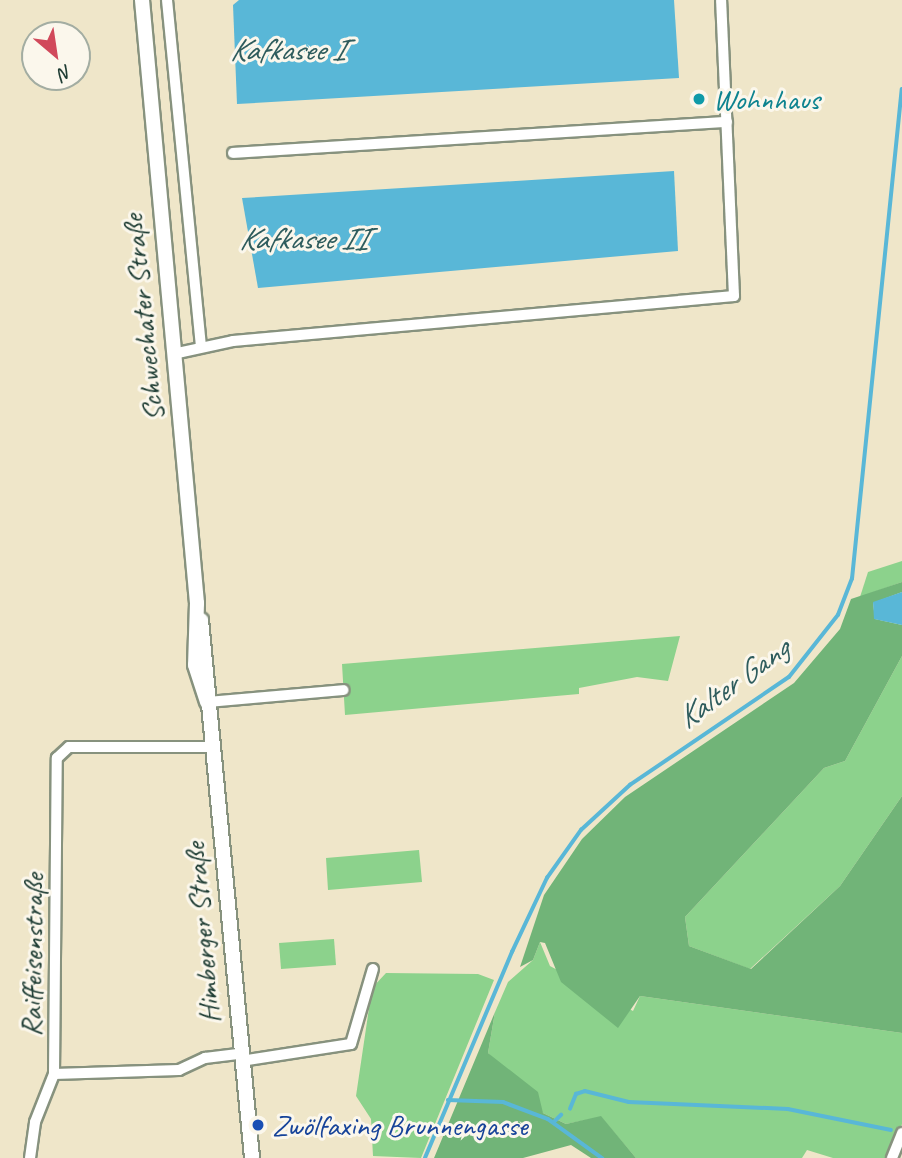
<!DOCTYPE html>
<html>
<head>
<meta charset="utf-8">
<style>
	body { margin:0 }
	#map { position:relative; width:902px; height:1158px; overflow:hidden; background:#efe6c9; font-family:Caveat,sans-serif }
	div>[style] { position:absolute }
	.green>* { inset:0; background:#8cd28c }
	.forest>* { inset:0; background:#71b478 }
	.water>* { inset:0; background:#59b7d7 }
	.stream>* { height:3.5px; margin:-1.75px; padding:0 1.75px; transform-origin:1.75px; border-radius:1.75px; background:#59b7d7 }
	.roads { filter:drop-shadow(2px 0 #87927e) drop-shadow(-2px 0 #87927e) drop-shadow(0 2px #87927e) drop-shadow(0 -2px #87927e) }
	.street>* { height:10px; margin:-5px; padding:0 5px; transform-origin:5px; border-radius:5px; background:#fff }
	.secondary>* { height:14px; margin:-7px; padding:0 7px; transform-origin:7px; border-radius:7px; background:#fff }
	.dots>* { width:19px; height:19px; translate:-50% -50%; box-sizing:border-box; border:4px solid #fbf7ec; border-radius:50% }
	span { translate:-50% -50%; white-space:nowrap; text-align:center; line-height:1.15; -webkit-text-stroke:6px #fbf7ec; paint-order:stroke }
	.culture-label { font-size:30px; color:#0d838f }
	.left { translate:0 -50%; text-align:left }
	.street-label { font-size:30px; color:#1f3d34 }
	.transit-label { font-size:30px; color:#164399 }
	.water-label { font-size:32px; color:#2e5c5d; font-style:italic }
	.north { position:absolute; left:21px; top:21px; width:70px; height:70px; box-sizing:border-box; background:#fbf7ec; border:2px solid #a3ada2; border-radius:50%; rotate:151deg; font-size:19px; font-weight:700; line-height:28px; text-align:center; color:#1f3d34 }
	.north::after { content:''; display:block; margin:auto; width:24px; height:32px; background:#d1495b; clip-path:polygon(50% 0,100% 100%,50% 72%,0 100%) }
</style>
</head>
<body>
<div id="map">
	<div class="green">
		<div style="clip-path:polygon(902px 561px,902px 582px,860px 597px,868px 572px)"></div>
		<div style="clip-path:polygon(680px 636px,668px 681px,637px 677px,579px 688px,579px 694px,345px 715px,342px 664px)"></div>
		<div style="clip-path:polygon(902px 656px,902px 796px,840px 886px,750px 969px,689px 946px,685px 917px,824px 768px,845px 761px)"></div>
		<div style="clip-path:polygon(419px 850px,422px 882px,328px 890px,326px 858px)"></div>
		<div style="clip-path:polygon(334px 939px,336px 965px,281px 969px,279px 943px)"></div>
		<div style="clip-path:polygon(540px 942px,550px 966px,633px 1011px,640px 996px,902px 1033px,902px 1124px,890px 1158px,833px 1158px,807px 1150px,802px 1158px,636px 1158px,601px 1117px,566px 1124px,543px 1113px,488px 1053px,495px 1012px,508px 982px,533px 960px)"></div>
		<div style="clip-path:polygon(386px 973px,478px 974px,494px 980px,421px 1158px,373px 1156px,371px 1119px,356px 1096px,372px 988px)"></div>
	</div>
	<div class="forest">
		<div style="clip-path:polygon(902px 582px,902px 592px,873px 603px,875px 619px,902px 625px,902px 656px,845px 761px,824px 768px,685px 917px,689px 946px,751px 969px,840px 886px,902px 796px,902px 1033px,640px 996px,618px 1028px,561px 982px,545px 943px,540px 942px,533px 960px,520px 967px,544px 895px,582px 839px,625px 797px,794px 683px,840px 629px,851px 599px)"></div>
		<div style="clip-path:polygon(495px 1012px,488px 1053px,538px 1092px,543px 1113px,566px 1124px,601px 1116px,636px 1158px,591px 1158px,571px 1145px,523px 1158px,434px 1158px)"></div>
	</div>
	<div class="water">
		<div style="clip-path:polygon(239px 0,674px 0,679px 78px,237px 104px,233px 5px)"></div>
		<div style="clip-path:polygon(674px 171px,678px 251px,258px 288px,242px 198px)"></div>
		<div style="clip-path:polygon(902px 592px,902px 625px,874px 619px,873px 602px)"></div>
	</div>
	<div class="stream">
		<div style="left:448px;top:1100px;width:55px;rotate:2.1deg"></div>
		<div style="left:503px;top:1102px;width:48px;rotate:20.7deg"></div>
		<div style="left:548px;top:1119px;width:67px;rotate:35.8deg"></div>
		<div style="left:570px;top:1109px;width:16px;rotate:-68deg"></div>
		<div style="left:576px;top:1094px;width:9px;rotate:-18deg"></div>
		<div style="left:585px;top:1091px;width:45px;rotate:14deg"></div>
		<div style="left:629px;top:1102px;width:159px;rotate:2.5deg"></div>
		<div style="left:788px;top:1109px;width:105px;rotate:11.5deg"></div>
		<div style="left:554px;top:1122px;width:10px;rotate:-45deg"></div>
		<div style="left:425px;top:1158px;width:224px;rotate:-67.1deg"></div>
		<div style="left:512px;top:952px;width:82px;rotate:-64.7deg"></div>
		<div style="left:547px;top:878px;width:59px;rotate:-54.7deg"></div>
		<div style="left:581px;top:830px;width:67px;rotate:-42.6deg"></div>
		<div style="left:630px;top:785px;width:192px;rotate:-34.2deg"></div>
		<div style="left:789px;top:677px;width:79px;rotate:-51.7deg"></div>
		<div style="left:838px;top:615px;width:39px;rotate:-69deg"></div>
		<div style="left:852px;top:579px;width:492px;rotate:-84.2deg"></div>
	</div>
	<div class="roads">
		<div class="street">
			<div style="left:167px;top:0;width:348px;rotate:84.4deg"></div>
			<div style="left:233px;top:153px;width:495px;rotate:-3.6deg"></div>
			<div style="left:173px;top:354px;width:61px;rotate:-12.2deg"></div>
			<div style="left:233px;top:341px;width:503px;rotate:-5.13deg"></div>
			<div style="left:734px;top:296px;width:296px;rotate:-92.5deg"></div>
			<div style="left:207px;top:702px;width:137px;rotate:-5deg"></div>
			<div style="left:241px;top:1061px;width:111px;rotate:-8.8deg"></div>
			<div style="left:351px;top:1044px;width:78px;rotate:-73.7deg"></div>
			<div style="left:54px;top:1074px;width:125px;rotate:-1.8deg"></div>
			<div style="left:179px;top:1070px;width:29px;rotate:-25deg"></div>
			<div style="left:205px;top:1058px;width:35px;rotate:-7deg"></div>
			<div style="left:30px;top:1158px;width:36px;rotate:-82deg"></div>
			<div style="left:35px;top:1122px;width:52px;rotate:-68.4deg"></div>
			<div style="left:54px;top:1074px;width:316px;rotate:-89.5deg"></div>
			<div style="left:57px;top:758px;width:16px;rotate:-43deg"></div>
			<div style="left:69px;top:747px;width:142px"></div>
			<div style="left:892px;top:1158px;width:27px;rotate:-68deg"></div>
		</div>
		<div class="secondary">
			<div style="left:142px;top:0;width:606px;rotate:84.79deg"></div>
			<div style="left:197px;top:603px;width:62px;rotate:91.8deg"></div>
			<div style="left:195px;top:665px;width:39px;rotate:72deg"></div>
			<div style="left:201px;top:620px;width:540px;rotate:84.58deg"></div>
		</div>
	</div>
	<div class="dots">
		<div style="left:699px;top:99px;background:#0f9aa8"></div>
		<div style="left:258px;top:1125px;background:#1a4fb4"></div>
	</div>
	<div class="culture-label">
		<span class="left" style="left:713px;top:99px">Wohnhaus</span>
	</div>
	<div class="street-label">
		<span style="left:143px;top:318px;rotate:-96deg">Schwechater Straße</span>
		<span style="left:202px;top:933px;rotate:-95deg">Himberger Straße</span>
		<span style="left:32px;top:955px;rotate:-89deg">Raiffeisenstraße</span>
	</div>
	<div class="transit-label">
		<span class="left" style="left:272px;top:1125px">Zwölfaxing Brunnengasse</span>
	</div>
	<div class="water-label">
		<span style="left:287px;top:50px">Kafkasee I</span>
		<span style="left:303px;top:239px">Kafkasee II</span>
		<span style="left:733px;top:684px;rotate:-36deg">Kalter Gang</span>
	</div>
	<div class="north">N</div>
</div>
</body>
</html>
